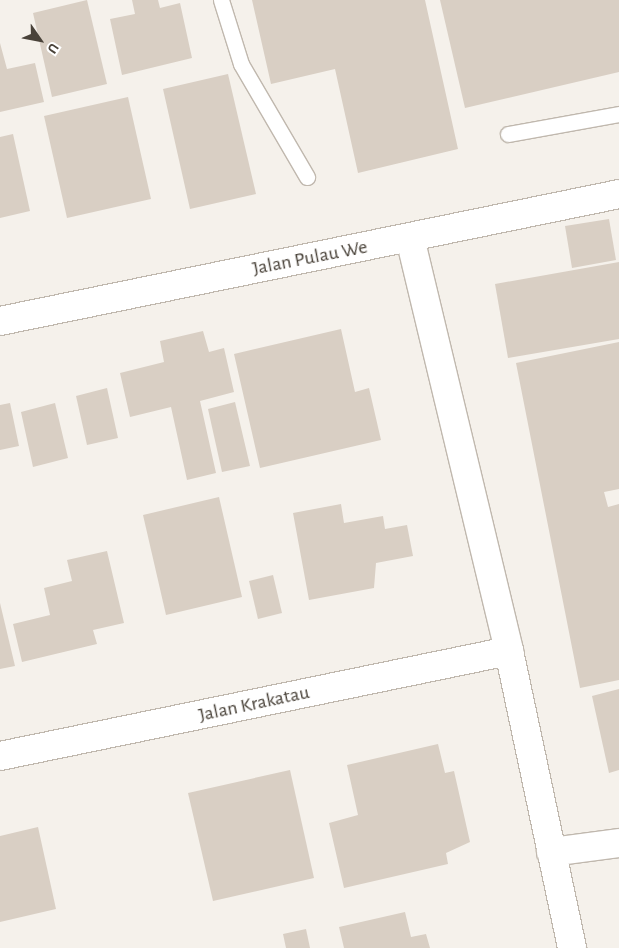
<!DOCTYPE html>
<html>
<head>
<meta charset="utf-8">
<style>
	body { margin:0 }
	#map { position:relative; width:619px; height:948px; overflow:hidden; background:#f5f1eb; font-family:"Alegreya Sans",sans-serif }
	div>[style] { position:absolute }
	.building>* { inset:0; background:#d9cfc4 }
	.roads { filter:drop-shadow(1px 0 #c0b8ae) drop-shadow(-1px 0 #c0b8ae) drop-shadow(0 1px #c0b8ae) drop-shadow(0 -1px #c0b8ae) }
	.service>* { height:15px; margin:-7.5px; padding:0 7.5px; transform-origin:7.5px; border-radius:7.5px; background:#fff }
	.minor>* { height:28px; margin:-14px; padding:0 14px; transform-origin:14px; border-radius:14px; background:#fff }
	span { translate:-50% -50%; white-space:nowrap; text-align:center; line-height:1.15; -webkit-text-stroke:4.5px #fff; paint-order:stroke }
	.street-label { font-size:20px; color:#494239 }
	.north { position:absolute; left:15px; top:15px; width:50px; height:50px; -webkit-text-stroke:4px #fff; paint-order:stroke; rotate:123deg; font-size:14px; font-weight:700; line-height:20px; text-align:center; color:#494239 }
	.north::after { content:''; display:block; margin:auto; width:18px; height:22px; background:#494239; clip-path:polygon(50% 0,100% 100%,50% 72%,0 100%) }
</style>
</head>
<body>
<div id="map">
	<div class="building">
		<div style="clip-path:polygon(87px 0,107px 84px,52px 97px,33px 13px)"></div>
		<div style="clip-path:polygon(132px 0,158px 0,160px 8px,180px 3px,192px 58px,122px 75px,110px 19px,135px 14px)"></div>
		<div style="clip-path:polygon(252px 0,425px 0,458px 149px,358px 173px,335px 69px,271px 84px)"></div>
		<div style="clip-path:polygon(440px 0,619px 0,619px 72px,465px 108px)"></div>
		<div style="clip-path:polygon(0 43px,7px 69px,35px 63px,44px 102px,0 112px)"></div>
		<div style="clip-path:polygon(228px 74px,256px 194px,190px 209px,163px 89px)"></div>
		<div style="clip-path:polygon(128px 97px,151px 199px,67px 218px,44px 116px)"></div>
		<div style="clip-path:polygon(13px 134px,30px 211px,0 218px,0 137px)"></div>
		<div style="clip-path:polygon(609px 219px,616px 260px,572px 268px,565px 226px)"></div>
		<div style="clip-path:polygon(619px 262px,619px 339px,508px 358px,495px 284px)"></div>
		<div style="clip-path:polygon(341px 329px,355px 392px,369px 388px,381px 440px,260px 468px,234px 354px)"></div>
		<div style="clip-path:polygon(203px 331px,209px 352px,224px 348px,234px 392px,200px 401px,216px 473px,187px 480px,171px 407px,130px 417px,120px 373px,164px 362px,160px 341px)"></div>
		<div style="clip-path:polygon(619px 342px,619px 489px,604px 492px,608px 507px,619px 504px,619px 680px,580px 688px,516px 363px)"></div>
		<div style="clip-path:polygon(107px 388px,118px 438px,87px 445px,76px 396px)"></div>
		<div style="clip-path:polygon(235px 402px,250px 466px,222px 472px,208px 409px)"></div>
		<div style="clip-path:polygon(10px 403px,19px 446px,0 450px,0 405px)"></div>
		<div style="clip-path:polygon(55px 403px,68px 458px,33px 467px,21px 412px)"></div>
		<div style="clip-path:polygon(219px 497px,242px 597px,166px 615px,143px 515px)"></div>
		<div style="clip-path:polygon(341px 504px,344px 523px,383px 516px,385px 529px,407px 525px,413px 556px,376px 563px,374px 588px,309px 600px,293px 513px)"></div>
		<div style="clip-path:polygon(107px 551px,124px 623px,93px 630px,97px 644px,22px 662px,13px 624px,50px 615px,44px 588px,72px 581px,67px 560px)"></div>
		<div style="clip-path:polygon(273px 575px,282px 613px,258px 619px,249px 581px)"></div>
		<div style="clip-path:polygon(0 603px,15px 666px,0 669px)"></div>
		<div style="clip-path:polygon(619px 689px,619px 770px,609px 773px,592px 696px)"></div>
		<div style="clip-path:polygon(438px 744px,445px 773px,454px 771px,470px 842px,446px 853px,448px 864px,344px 888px,329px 823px,358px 815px,347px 765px)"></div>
		<div style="clip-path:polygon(290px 770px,314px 878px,213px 901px,188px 793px)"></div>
		<div style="clip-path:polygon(38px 827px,56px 909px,0 922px,0 836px)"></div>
		<div style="clip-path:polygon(405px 912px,411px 937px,426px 934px,430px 948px,344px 948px,339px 927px)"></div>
		<div style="clip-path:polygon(306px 929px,310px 948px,286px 948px,283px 934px)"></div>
	</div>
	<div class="roads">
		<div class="service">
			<div style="left:221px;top:0;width:67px;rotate:72.6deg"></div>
			<div style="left:241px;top:64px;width:131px;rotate:59.7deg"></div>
			<div style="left:508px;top:134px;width:113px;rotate:-10.2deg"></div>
		</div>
		<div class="minor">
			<div style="left:410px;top:238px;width:425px;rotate:76.5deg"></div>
			<div style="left:509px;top:651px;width:304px;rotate:78deg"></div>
			<div style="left:0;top:321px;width:632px;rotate:-11.59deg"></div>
			<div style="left:0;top:756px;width:520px;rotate:-11.66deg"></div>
			<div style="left:551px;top:852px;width:69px;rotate:-7.5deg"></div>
		</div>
	</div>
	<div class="street-label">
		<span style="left:310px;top:258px;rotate:-11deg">Jalan Pulau We</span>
		<span style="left:254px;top:704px;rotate:-12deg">Jalan Krakatau</span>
	</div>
	<div class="north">U</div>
</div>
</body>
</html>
